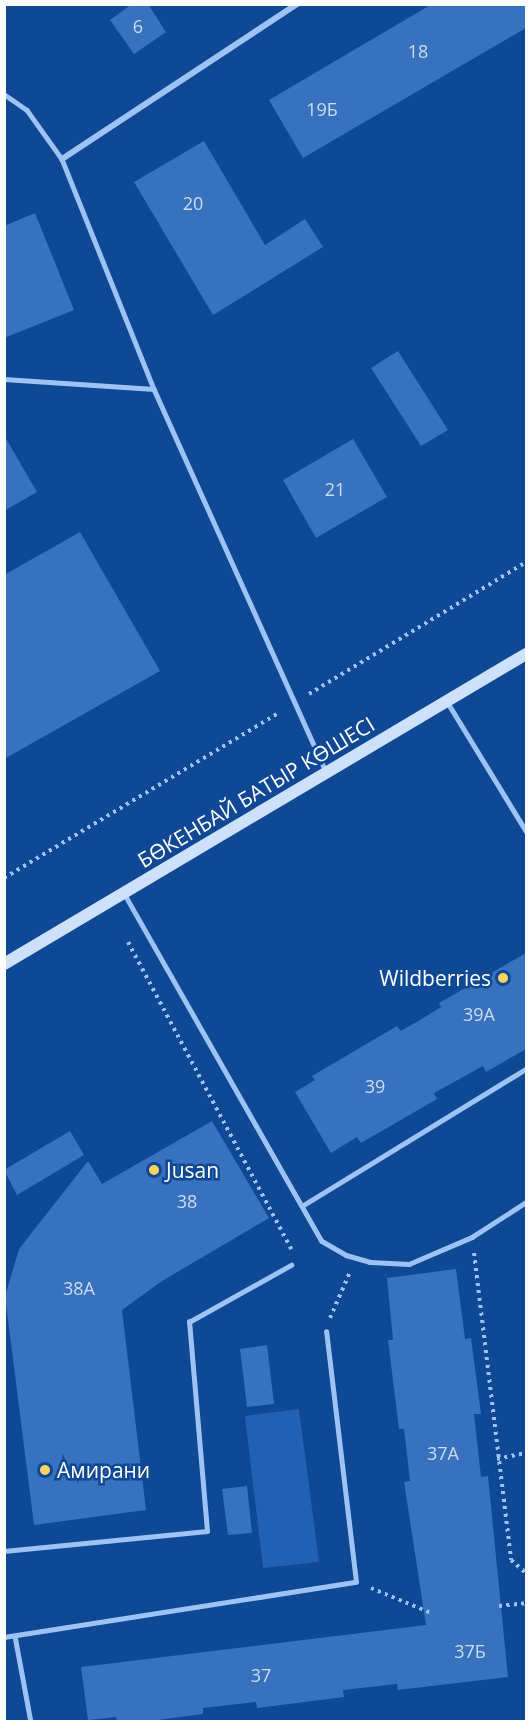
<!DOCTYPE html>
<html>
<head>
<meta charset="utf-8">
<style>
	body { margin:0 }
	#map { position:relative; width:531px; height:1726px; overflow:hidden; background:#0f4895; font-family:"Open Sans",sans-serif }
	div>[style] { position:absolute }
	.green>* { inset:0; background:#2161b4 }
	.building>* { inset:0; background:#3871bd }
	.path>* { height:4px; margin-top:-2px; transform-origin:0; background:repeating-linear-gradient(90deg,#9dc3f4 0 3px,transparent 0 7.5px) }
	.lane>* { height:4.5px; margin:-2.25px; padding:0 2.25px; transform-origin:2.25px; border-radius:2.25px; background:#9dc3f4 }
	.street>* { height:6px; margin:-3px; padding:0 3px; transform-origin:3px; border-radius:3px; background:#9dc3f4 }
	.secondary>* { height:12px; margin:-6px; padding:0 6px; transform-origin:6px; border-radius:6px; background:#cde1fd }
	.dots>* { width:16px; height:16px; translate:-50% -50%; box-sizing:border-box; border:3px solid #0f4895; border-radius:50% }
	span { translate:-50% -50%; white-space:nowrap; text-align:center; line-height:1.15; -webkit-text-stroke:5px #0f4895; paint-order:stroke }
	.number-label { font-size:18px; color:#cddcee }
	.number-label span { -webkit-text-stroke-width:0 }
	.street-label { font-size:21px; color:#fff }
	.poi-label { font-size:21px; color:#fff }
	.right { translate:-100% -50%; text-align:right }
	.left { translate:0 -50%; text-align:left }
	.frame { position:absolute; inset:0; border:6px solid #fff; pointer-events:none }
</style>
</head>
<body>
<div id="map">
	<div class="green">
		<div style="clip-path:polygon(299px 1409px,319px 1562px,263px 1568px,245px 1416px)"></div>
	</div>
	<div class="building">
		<div style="clip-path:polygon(132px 4px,148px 4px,166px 32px,134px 54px,110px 20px)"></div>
		<div style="clip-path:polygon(432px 4px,526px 4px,526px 28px,303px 158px,269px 100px)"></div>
		<div style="clip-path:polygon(204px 141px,265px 245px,305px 219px,323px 247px,213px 315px,134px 182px)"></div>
		<div style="clip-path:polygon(35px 213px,74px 310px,4px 338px,4px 226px)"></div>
		<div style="clip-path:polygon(398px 351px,448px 430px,421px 446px,371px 368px)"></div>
		<div style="clip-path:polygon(4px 435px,37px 492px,4px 511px)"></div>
		<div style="clip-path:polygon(353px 439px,387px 497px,316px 538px,283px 480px)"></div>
		<div style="clip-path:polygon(80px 532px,160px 671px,4px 759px,4px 575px)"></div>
		<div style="clip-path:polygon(526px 953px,526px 1049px,486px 1072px,483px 1066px,434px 1093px,437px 1099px,361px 1143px,357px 1137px,331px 1153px,295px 1092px,315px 1080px,312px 1076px,397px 1026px,401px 1031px,420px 1020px,441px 1007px,439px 1003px)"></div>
		<div style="clip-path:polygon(212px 1121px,269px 1218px,162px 1281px,122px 1310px,146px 1510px,34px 1525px,5px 1296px,19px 1249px,88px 1161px,102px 1184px)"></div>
		<div style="clip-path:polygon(70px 1131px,84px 1155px,17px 1195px,4px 1170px)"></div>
		<div style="clip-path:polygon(456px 1269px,465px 1339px,471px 1338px,481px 1414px,474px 1414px,481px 1477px,488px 1476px,508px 1677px,398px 1690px,397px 1684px,343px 1690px,344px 1697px,257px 1708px,256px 1702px,203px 1708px,203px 1714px,143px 1722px,117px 1722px,116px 1717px,88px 1720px,81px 1667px,426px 1625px,404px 1482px,410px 1481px,404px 1429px,399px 1429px,388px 1340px,393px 1340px,387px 1278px)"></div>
		<div style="clip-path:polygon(267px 1345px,274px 1404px,247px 1407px,240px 1349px)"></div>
		<div style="clip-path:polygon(247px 1486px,252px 1533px,228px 1535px,222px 1489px)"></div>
	</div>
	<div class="path">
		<div style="left:309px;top:694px;width:254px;rotate:-31.3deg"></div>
		<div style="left:4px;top:878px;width:322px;rotate:-31deg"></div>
		<div style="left:128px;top:942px;width:348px;rotate:62deg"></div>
		<div style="left:474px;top:1253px;width:309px;rotate:83.1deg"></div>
		<div style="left:511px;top:1560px;width:20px;rotate:41deg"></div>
		<div style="left:330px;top:1318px;width:50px;rotate:-66.5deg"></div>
		<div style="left:497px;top:1459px;width:30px;rotate:-12deg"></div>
		<div style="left:371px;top:1588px;width:65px;rotate:22.6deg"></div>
		<div style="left:499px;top:1606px;width:27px;rotate:-6deg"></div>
	</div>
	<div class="lane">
		<div style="left:4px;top:94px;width:28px;rotate:35deg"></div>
		<div style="left:27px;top:110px;width:60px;rotate:54.5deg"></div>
		<div style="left:62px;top:159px;width:248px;rotate:68.2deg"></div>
		<div style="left:154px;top:389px;width:420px;rotate:65.8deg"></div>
		<div style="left:4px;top:379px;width:150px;rotate:3.8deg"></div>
		<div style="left:448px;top:703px;width:150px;rotate:58.6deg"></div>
		<div style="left:124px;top:893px;width:400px;rotate:60.4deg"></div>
		<div style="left:322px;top:1241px;width:28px;rotate:30deg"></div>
		<div style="left:346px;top:1255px;width:25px;rotate:16deg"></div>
		<div style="left:370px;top:1262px;width:39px;rotate:3deg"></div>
		<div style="left:409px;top:1264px;width:69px;rotate:-23.2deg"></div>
		<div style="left:472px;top:1237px;width:64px;rotate:-32.9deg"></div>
		<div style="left:302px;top:1206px;width:263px;rotate:-31.5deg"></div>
		<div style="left:4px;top:1551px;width:204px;rotate:-5.6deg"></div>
		<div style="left:207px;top:1531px;width:210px;rotate:-94.9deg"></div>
		<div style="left:189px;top:1322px;width:117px;rotate:-29.2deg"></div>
		<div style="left:15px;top:1636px;width:87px;rotate:79.5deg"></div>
		<div style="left:4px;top:1637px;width:356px;rotate:-8.9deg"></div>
		<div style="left:356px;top:1582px;width:252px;rotate:-96.8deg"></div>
	</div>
	<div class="street">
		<div style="left:62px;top:159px;width:282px;rotate:-33.4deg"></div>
	</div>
	<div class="secondary">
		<div style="left:4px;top:964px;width:607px;rotate:-30.7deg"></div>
	</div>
	<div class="dots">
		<div style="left:503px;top:978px;background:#ffd360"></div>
		<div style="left:154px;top:1170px;background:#ffd360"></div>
		<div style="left:45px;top:1470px;background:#ffd360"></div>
	</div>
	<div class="number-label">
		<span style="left:138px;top:26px">6</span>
		<span style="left:418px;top:51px">18</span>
		<span style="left:322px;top:109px">19Б</span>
		<span style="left:193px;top:203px">20</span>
		<span style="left:335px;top:489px">21</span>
		<span style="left:479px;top:1014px">39А</span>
		<span style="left:375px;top:1086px">39</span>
		<span style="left:187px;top:1201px">38</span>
		<span style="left:79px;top:1288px">38А</span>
		<span style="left:443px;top:1453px">37А</span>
		<span style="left:470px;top:1651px">37Б</span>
		<span style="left:261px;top:1675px">37</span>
	</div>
	<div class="street-label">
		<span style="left:256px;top:792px;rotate:-31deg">БӨКЕНБАЙ БАТЫР КӨШЕСІ</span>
	</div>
	<div class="poi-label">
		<span class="right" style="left:491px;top:978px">Wildberries</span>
		<span class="left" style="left:166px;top:1170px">Jusan</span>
		<span class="left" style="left:57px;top:1470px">Амирани</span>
	</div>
	<div class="frame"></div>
</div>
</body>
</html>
